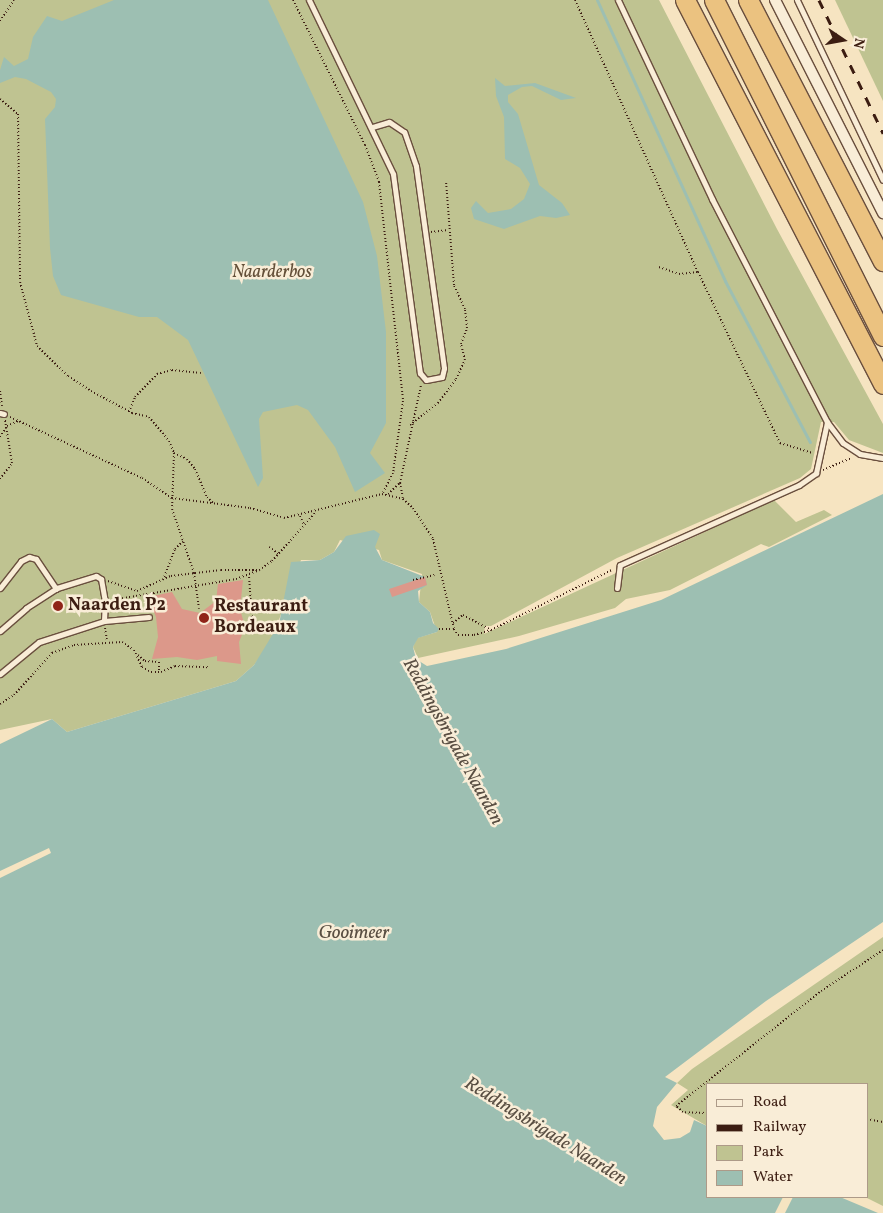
<!DOCTYPE html>
<html>
<head>
<meta charset="utf-8">
<style>
	body { margin:0 }
	#map { position:relative; width:883px; height:1213px; overflow:hidden; background:#f6e4c1; font-family:Vollkorn,serif }
	div>[style] { position:absolute }
	.green>* { inset:0; background:#bfc391 }
	.water>* { inset:0; background:#9dbfb2 }
	.pier>* { inset:0; background:#f6e4c1 }
	.stream>* { height:3px; margin:-1.5px; padding:0 1.5px; transform-origin:1.5px; border-radius:1.5px; background:#9dbfb2 }
	.building>* { inset:0; background:#dc988a }
	.path>* { height:2px; margin-top:-1px; transform-origin:0; background:repeating-linear-gradient(90deg,#3c1d12 0 1px,transparent 0 3.5px) }
	.roads { filter:drop-shadow(1px 0 #6a4f3e) drop-shadow(-1px 0 #6a4f3e) drop-shadow(0 1px #6a4f3e) drop-shadow(0 -1px #6a4f3e) }
	.service>* { height:5px; margin:-2.5px; padding:0 2.5px; transform-origin:2.5px; border-radius:2.5px; background:#f9edd7 }
	.minor>* { height:10px; margin:-5px; padding:0 5px; transform-origin:5px; border-radius:5px; background:#f9edd7 }
	.motorway>* { height:19px; margin:-9.5px; padding:0 9.5px; transform-origin:9.5px; border-radius:9.5px; background:#ebc280 }
	.rail>* { height:3px; margin-top:-1.5px; transform-origin:0; background:repeating-linear-gradient(90deg,#3c1d12 0 9px,transparent 0 18px) }
	.dots>* { width:14px; height:14px; translate:-50% -50%; box-sizing:border-box; border:2px solid #f9edd7; border-radius:50% }
	span { translate:-50% -50%; white-space:nowrap; text-align:center; line-height:1.15; -webkit-text-stroke:5px #f9edd7; paint-order:stroke }
	.park-label { font-size:18px; color:#634f38; font-style:italic }
	.poi-label { font-size:18px; color:#3c1d12; font-weight:700 }
	.left { translate:0 -50%; text-align:left }
	.water-label { font-size:19px; color:#594e42; font-style:italic }
	.legend { position:absolute; left:706px; top:1083px; width:162px; height:115px; box-sizing:border-box; background:#f9edd7; border:1px solid #ad9a88; margin:0; padding:6px 9px; list-style:none; font-size:15px; color:#3c1d12 }
	.legend li { display:flex; align-items:center; gap:10px; height:25px }
	.legend b { width:25px; border:1px solid #ad9a88 }
	.north { position:absolute; left:818px; top:15px; width:50px; height:50px; -webkit-text-stroke:4px #f9edd7; paint-order:stroke; rotate:102deg; font-size:14px; font-weight:700; line-height:20px; text-align:center; color:#3c1d12 }
	.north::after { content:''; display:block; margin:auto; width:18px; height:22px; background:#3c1d12; clip-path:polygon(50% 0,100% 100%,50% 72%,0 100%) }
</style>
</head>
<body>
<div id="map">
	<div class="green">
		<div style="clip-path:polygon(0 0,659px 0,777px 229px,883px 424px,883px 453px,849px 440px,834px 422px,821px 422px,811px 469px,800px 478px,617px 558px,491px 626px,485px 626px,484px 634px,774px 500px,796px 522px,824px 510px,832px 515px,769px 547px,761px 544px,670px 590px,626px 599px,615px 608px,519px 636px,418px 658px,413px 647px,417px 638px,437px 632px,430px 612px,419px 602px,422px 574px,382px 560px,379px 550px,340px 540px,334px 552px,320px 560px,301px 560px,270px 644px,254px 665px,236px 681px,67px 732px,52px 719px,0 730px)"></div>
		<div style="clip-path:polygon(835px 0,883px 0,883px 101px)"></div>
		<div style="clip-path:polygon(883px 937px,883px 1206px,865px 1197px,867px 1084px,707px 1084px,707px 1126px,671px 1105px,688px 1090px,677px 1083px,692px 1069px)"></div>
	</div>
	<div class="water">
		<div style="clip-path:polygon(114px 0,268px 0,363px 202px,377px 256px,386px 332px,386px 423px,370px 453px,385px 473px,355px 492px,335px 447px,308px 410px,297px 405px,263px 412px,259px 419px,263px 478px,258px 487px,188px 340px,157px 317px,139px 317px,61px 295px,53px 276px,50px 248px,45px 119px,55px 107px,56px 99px,51px 92px,26px 79px,15px 77px,0 83px,0 70px,4px 57px,14px 66px,28px 59px,33px 37px,47px 16px,62px 21px)"></div>
		<div style="clip-path:polygon(495px 78px,505px 86px,535px 83px,576px 98px,561px 100px,532px 86px,522px 87px,508px 95px,508px 102px,518px 114px,539px 185px,562px 203px,570px 215px,556px 218px,540px 216px,504px 229px,474px 219px,471px 208px,476px 201px,488px 213px,511px 209px,524px 199px,530px 184px,520px 168px,505px 159px,504px 117px,496px 96px)"></div>
		<div style="clip-path:polygon(883px 494px,883px 922px,766px 1001px,665px 1077px,677px 1083px,657px 1107px,653px 1126px,664px 1140px,680px 1138px,690px 1132px,694px 1120px,707px 1126px,707px 1197px,783px 1197px,775px 1213px,0 1213px,0 744px,52px 719px,67px 732px,236px 681px,254px 665px,279px 624px,291px 562px,320px 560px,334px 552px,346px 536px,374px 530px,380px 534px,375px 547px,382px 560px,425px 577px,427px 585px,418px 591px,419px 602px,430px 612px,433px 623px,439px 629px,437px 632px,418px 638px,413px 647px,416px 659px,427px 666px,506px 649px,661px 600px)"></div>
		<div style="clip-path:polygon(793px 1197px,840px 1197px,878px 1213px,785px 1213px)"></div>
	</div>
	<div class="pier">
		<div style="clip-path:polygon(49px 848px,51px 853px,0 878px,0 871px)"></div>
	</div>
	<div class="stream">
		<div style="left:597px;top:0;width:309px;rotate:65.5deg"></div>
		<div style="left:725px;top:281px;width:182px;rotate:62.2deg"></div>
	</div>
	<div class="building">
		<div style="clip-path:polygon(425px 577px,427px 585px,392px 597px,389px 589px)"></div>
		<div style="clip-path:polygon(243px 580px,240px 609px,245px 627px,239px 642px,241px 664px,217px 661px,217px 656px,197px 660px,177px 657px,152px 659px,158px 637px,156px 617px,148px 597px,172px 592px,182px 609px,200px 613px,216px 601px,218px 584px)"></div>
	</div>
	<div class="path">
		<div style="left:293px;top:0;width:162px;rotate:63.6deg"></div>
		<div style="left:365px;top:145px;width:40px;rotate:69deg"></div>
		<div style="left:379px;top:182px;width:220px;rotate:83.7deg"></div>
		<div style="left:403px;top:401px;width:73px;rotate:97.9deg"></div>
		<div style="left:393px;top:473px;width:22px;rotate:117deg"></div>
		<div style="left:575px;top:0;width:299px;rotate:65.7deg"></div>
		<div style="left:698px;top:272px;width:190px;rotate:64.4deg"></div>
		<div style="left:780px;top:443px;width:34px;rotate:17deg"></div>
		<div style="left:0;top:21px;width:25px;rotate:-56deg"></div>
		<div style="left:0;top:99px;width:23px;rotate:40deg"></div>
		<div style="left:18px;top:114px;width:168px;rotate:89.3deg"></div>
		<div style="left:20px;top:282px;width:66px;rotate:75.1deg"></div>
		<div style="left:37px;top:346px;width:43px;rotate:44.1deg"></div>
		<div style="left:68px;top:376px;width:27px;rotate:33deg"></div>
		<div style="left:91px;top:391px;width:47px;rotate:28.2deg"></div>
		<div style="left:132px;top:413px;width:17px;rotate:13deg"></div>
		<div style="left:149px;top:417px;width:31px;rotate:50deg"></div>
		<div style="left:169px;top:441px;width:13px;rotate:67deg"></div>
		<div style="left:174px;top:453px;width:56px;rotate:92deg"></div>
		<div style="left:172px;top:509px;width:68px;rotate:71deg"></div>
		<div style="left:194px;top:573px;width:36px;rotate:82deg"></div>
		<div style="left:431px;top:232px;width:17px;rotate:-7deg"></div>
		<div style="left:659px;top:267px;width:21px;rotate:19deg"></div>
		<div style="left:679px;top:274px;width:19px;rotate:-6deg"></div>
		<div style="left:0;top:391px;width:15px;rotate:82deg"></div>
		<div style="left:129px;top:412px;width:16px;rotate:-68deg"></div>
		<div style="left:135px;top:397px;width:32px;rotate:-46deg"></div>
		<div style="left:157px;top:374px;width:16px;rotate:-15deg"></div>
		<div style="left:172px;top:370px;width:29px;rotate:6deg"></div>
		<div style="left:10px;top:417px;width:145px;rotate:24.8deg"></div>
		<div style="left:142px;top:478px;width:36px;rotate:34deg"></div>
		<div style="left:172px;top:498px;width:79px;rotate:7.3deg"></div>
		<div style="left:250px;top:508px;width:35px;rotate:16deg"></div>
		<div style="left:284px;top:518px;width:101px;rotate:-13.8deg"></div>
		<div style="left:382px;top:494px;width:22px;rotate:13deg"></div>
		<div style="left:403px;top:499px;width:13px;rotate:42deg"></div>
		<div style="left:413px;top:508px;width:37px;rotate:57deg"></div>
		<div style="left:433px;top:539px;width:92px;rotate:76.9deg"></div>
		<div style="left:454px;top:629px;width:7px;rotate:56deg"></div>
		<div style="left:458px;top:635px;width:16px"></div>
		<div style="left:474px;top:635px;width:18px;rotate:-16deg"></div>
		<div style="left:491px;top:630px;width:135px;rotate:-26.4deg"></div>
		<div style="left:410px;top:425px;width:36px;rotate:-38deg"></div>
		<div style="left:438px;top:403px;width:30px;rotate:-53deg"></div>
		<div style="left:456px;top:379px;width:21px;rotate:-65deg"></div>
		<div style="left:465px;top:360px;width:16px;rotate:-104deg"></div>
		<div style="left:461px;top:344px;width:17px;rotate:-69deg"></div>
		<div style="left:467px;top:328px;width:19px;rotate:-96deg"></div>
		<div style="left:465px;top:309px;width:26px;rotate:-115deg"></div>
		<div style="left:454px;top:285px;width:103px;rotate:-94.4deg"></div>
		<div style="left:0;top:437px;width:13px;rotate:-58deg"></div>
		<div style="left:7px;top:426px;width:12px;rotate:-24deg"></div>
		<div style="left:174px;top:453px;width:14px;rotate:25deg"></div>
		<div style="left:187px;top:459px;width:13px;rotate:51deg"></div>
		<div style="left:195px;top:469px;width:30px;rotate:67deg"></div>
		<div style="left:207px;top:497px;width:10px;rotate:45deg"></div>
		<div style="left:823px;top:470px;width:30px;rotate:-23deg"></div>
		<div style="left:0;top:479px;width:20px;rotate:-53deg"></div>
		<div style="left:12px;top:463px;width:44px;rotate:-99.2deg"></div>
		<div style="left:400px;top:483px;width:15px;rotate:79deg"></div>
		<div style="left:388px;top:494px;width:16px;rotate:-43deg"></div>
		<div style="left:400px;top:483px;width:100px;rotate:-77.9deg"></div>
		<div style="left:300px;top:516px;width:10px;rotate:66deg"></div>
		<div style="left:269px;top:547px;width:12px;rotate:35deg"></div>
		<div style="left:163px;top:580px;width:33px;rotate:-69deg"></div>
		<div style="left:175px;top:549px;width:11px;rotate:-45deg"></div>
		<div style="left:413px;top:580px;width:22px;rotate:-13deg"></div>
		<div style="left:108px;top:581px;width:31px;rotate:19deg"></div>
		<div style="left:137px;top:591px;width:37px;rotate:-24deg"></div>
		<div style="left:171px;top:576px;width:50px;rotate:-6.8deg"></div>
		<div style="left:221px;top:570px;width:38px"></div>
		<div style="left:259px;top:570px;width:16px;rotate:-35deg"></div>
		<div style="left:272px;top:561px;width:66px;rotate:-48.1deg"></div>
		<div style="left:112px;top:600px;width:126px;rotate:-9.6deg"></div>
		<div style="left:236px;top:579px;width:25px;rotate:-21deg"></div>
		<div style="left:453px;top:623px;width:13px;rotate:-39deg"></div>
		<div style="left:463px;top:615px;width:32px;rotate:28deg"></div>
		<div style="left:249px;top:624px;width:5px;rotate:-53deg"></div>
		<div style="left:252px;top:620px;width:44px;rotate:-93.9deg"></div>
		<div style="left:105px;top:628px;width:13px;rotate:81deg"></div>
		<div style="left:439px;top:629px;width:15px"></div>
		<div style="left:138px;top:655px;width:9px;rotate:41deg"></div>
		<div style="left:145px;top:661px;width:14px;rotate:4deg"></div>
		<div style="left:159px;top:662px;width:10px;rotate:90deg"></div>
		<div style="left:0;top:704px;width:17px;rotate:-33deg"></div>
		<div style="left:14px;top:695px;width:57px;rotate:-47.9deg"></div>
		<div style="left:52px;top:653px;width:23px;rotate:-20deg"></div>
		<div style="left:74px;top:645px;width:48px;rotate:-3.6deg"></div>
		<div style="left:122px;top:642px;width:14px;rotate:34deg"></div>
		<div style="left:134px;top:650px;width:19px;rotate:65deg"></div>
		<div style="left:142px;top:667px;width:10px;rotate:29deg"></div>
		<div style="left:151px;top:672px;width:10px"></div>
		<div style="left:161px;top:672px;width:15px;rotate:-23deg"></div>
		<div style="left:175px;top:666px;width:34px;rotate:2deg"></div>
		<div style="left:707px;top:1113px;width:24px;rotate:-178deg"></div>
		<div style="left:683px;top:1112px;width:9px;rotate:-139deg"></div>
		<div style="left:676px;top:1106px;width:185px;rotate:-38.4deg"></div>
		<div style="left:821px;top:991px;width:74px;rotate:-33.5deg"></div>
		<div style="left:867px;top:1119px;width:16px;rotate:11deg"></div>
	</div>
	<div class="roads">
		<div class="service">
			<div style="left:309px;top:0;width:193px;rotate:64.2deg"></div>
			<div style="left:393px;top:174px;width:201px;rotate:82.3deg"></div>
			<div style="left:420px;top:373px;width:9px;rotate:49deg"></div>
			<div style="left:426px;top:380px;width:16px;rotate:-11deg"></div>
			<div style="left:442px;top:377px;width:9px;rotate:-77deg"></div>
			<div style="left:444px;top:368px;width:204px;rotate:-97.9deg"></div>
			<div style="left:416px;top:166px;width:36px;rotate:-109deg"></div>
			<div style="left:404px;top:132px;width:18px;rotate:-146deg"></div>
			<div style="left:389px;top:122px;width:17px;rotate:163deg"></div>
			<div style="left:618px;top:0;width:220px;rotate:64.7deg"></div>
			<div style="left:712px;top:199px;width:251px;rotate:62.7deg"></div>
			<div style="left:827px;top:422px;width:26px;rotate:53deg"></div>
			<div style="left:843px;top:443px;width:20px;rotate:33deg"></div>
			<div style="left:860px;top:454px;width:23px;rotate:10deg"></div>
			<div style="left:797px;top:0;width:199px;rotate:64.5deg"></div>
			<div style="left:0;top:413px;width:4px;rotate:14deg"></div>
			<div style="left:0;top:588px;width:34px;rotate:-52deg"></div>
			<div style="left:21px;top:561px;width:9px;rotate:-27deg"></div>
			<div style="left:29px;top:557px;width:7px;rotate:16deg"></div>
			<div style="left:36px;top:559px;width:36px;rotate:56deg"></div>
			<div style="left:617px;top:588px;width:23px;rotate:-83deg"></div>
			<div style="left:620px;top:565px;width:196px;rotate:-24.1deg"></div>
			<div style="left:799px;top:485px;width:21px;rotate:-35deg"></div>
			<div style="left:816px;top:473px;width:52px;rotate:-77.8deg"></div>
			<div style="left:0;top:631px;width:35px;rotate:-41deg"></div>
			<div style="left:26px;top:608px;width:37px;rotate:-33deg"></div>
			<div style="left:57px;top:588px;width:41px;rotate:-17.1deg"></div>
			<div style="left:96px;top:576px;width:6px;rotate:31deg"></div>
			<div style="left:101px;top:579px;width:22px;rotate:80deg"></div>
			<div style="left:105px;top:601px;width:20px;rotate:93deg"></div>
			<div style="left:0;top:674px;width:50px;rotate:-39.4deg"></div>
			<div style="left:39px;top:642px;width:68px;rotate:-17.9deg"></div>
			<div style="left:104px;top:621px;width:45px;rotate:-5.1deg"></div>
		</div>
		<div class="minor">
			<div style="left:775px;top:0;width:239px;rotate:63.1deg"></div>
		</div>
		<div class="motorway">
			<div style="left:685px;top:0;width:432px;rotate:62.7deg"></div>
			<div style="left:714px;top:0;width:376px;rotate:63.3deg"></div>
			<div style="left:748px;top:0;width:294px;rotate:62.7deg"></div>
		</div>
	</div>
	<div class="rail">
		<div style="left:819px;top:0;width:148px;rotate:64.3deg"></div>
	</div>
	<div class="dots">
		<div style="left:58px;top:606px;background:#8f2418"></div>
		<div style="left:204px;top:618px;background:#8f2418"></div>
	</div>
	<div class="park-label">
		<span style="left:272px;top:273px">Naarderbos</span>
	</div>
	<div class="poi-label">
		<span class="left" style="left:68px;top:606px">Naarden P2</span>
		<span class="left" style="left:214px;top:618px">Restaurant<br>Bordeaux</span>
	</div>
	<div class="water-label">
		<span style="left:452px;top:742px;rotate:61deg">Reddingsbrigade Naarden</span>
		<span style="left:354px;top:934px">Gooimeer</span>
		<span style="left:545px;top:1132px;rotate:32deg">Reddingsbrigade Naarden</span>
	</div>
	<ul class="legend">
	<li><b style="height:6px;background:#f9edd7"></b>Road</li>
	<li><b style="height:6px;background:#3c1d12"></b>Railway</li>
	<li><b style="height:14px;background:#bfc391"></b>Park</li>
	<li><b style="height:14px;background:#9dbfb2"></b>Water</li>
	</ul>
	<div class="north">N</div>
</div>
</body>
</html>
